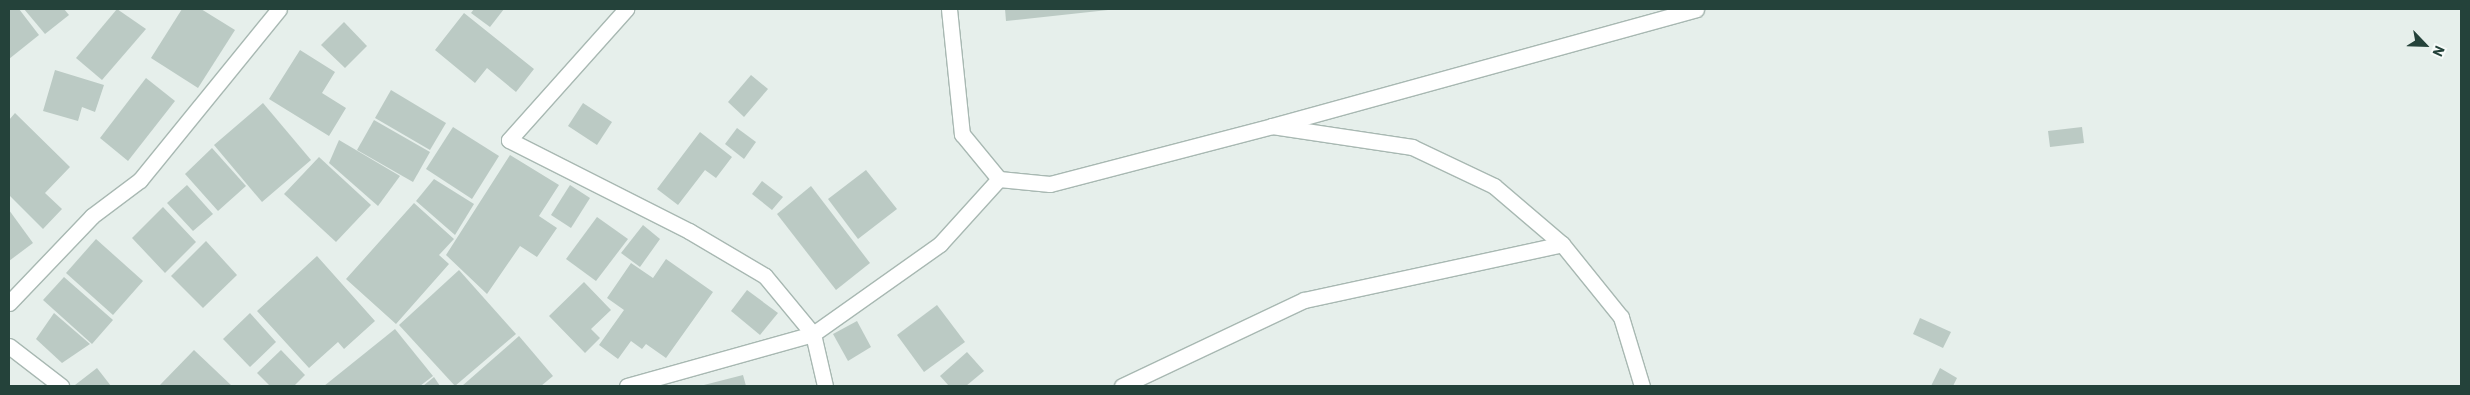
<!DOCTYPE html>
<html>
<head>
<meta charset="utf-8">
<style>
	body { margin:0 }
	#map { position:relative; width:2470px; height:395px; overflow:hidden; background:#e6efeb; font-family:"IBM Plex Sans",sans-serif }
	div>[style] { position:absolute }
	.building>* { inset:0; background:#bbcac4 }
	.roads { filter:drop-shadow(1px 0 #a8b8b2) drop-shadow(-1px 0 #a8b8b2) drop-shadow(0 1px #a8b8b2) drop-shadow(0 -1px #a8b8b2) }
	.service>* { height:15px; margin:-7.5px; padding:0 7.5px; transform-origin:7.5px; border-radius:7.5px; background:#fff }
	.minor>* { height:15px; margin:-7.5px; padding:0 7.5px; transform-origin:7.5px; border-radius:7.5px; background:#fff }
	.tertiary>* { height:15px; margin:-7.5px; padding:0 7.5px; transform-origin:7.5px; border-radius:7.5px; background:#fff }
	span { translate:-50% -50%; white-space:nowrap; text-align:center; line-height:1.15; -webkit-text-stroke:5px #f7fbf9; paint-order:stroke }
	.frame { position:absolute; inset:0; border:10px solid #24423a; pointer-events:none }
	.north { position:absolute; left:2400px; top:20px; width:50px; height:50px; -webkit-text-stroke:4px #f7fbf9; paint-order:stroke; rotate:114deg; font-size:14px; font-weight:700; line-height:20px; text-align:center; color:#24423a }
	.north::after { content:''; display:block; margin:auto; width:18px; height:22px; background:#24423a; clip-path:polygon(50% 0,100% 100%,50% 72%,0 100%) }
</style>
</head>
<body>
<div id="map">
	<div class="building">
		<div style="clip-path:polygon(9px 9px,19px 9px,39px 35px,9px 59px)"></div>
		<div style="clip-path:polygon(24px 9px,64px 9px,69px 15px,45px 34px)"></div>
		<div style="clip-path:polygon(117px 9px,146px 29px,102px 80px,76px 58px)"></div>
		<div style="clip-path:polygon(182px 9px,201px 9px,235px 30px,198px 88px,151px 58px)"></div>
		<div style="clip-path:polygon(474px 9px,504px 9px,490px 27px,471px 13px)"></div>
		<div style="clip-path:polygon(1005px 9px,1108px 9px,1108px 10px,1006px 21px)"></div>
		<div style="clip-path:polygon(464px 13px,534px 69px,516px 92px,487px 68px,475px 83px,435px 50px)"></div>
		<div style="clip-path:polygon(344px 22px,367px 46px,345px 68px,321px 45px)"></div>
		<div style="clip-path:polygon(300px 50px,335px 72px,322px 93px,346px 108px,329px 136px,269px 99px)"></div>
		<div style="clip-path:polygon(55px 70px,104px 85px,95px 112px,82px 107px,78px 121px,43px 111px)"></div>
		<div style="clip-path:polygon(751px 75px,768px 89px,744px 117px,728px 102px)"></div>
		<div style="clip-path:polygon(146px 78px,175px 101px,128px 161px,100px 138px)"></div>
		<div style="clip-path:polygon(391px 90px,446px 123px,430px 150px,375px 118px)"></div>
		<div style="clip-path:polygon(263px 103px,311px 160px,262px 202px,214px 145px)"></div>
		<div style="clip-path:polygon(583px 103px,612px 122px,597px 145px,568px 126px)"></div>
		<div style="clip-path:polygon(15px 113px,70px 167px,45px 193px,62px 209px,43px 229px,9px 195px,9px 120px)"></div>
		<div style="clip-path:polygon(374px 120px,430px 152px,413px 182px,357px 150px)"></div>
		<div style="clip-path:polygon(453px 127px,499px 156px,472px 199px,426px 169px)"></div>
		<div style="clip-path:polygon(2082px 127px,2084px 143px,2050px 147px,2048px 131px)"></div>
		<div style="clip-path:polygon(737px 128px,756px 142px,744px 159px,725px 144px)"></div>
		<div style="clip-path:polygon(700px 132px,732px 157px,716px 178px,705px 170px,678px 205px,657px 189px)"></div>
		<div style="clip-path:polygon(339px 140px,400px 176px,378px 206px,329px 163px)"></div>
		<div style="clip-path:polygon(212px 148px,246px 186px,218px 211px,185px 174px)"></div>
		<div style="clip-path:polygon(510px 155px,559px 185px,539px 216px,557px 228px,537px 257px,520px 246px,487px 294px,446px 255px)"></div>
		<div style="clip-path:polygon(319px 157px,371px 205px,336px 242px,284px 194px)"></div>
		<div style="clip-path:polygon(866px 170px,897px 209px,858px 239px,828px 199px)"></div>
		<div style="clip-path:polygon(434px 179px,474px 204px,455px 235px,416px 201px)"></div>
		<div style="clip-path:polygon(762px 181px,783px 197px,772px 210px,752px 194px)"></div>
		<div style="clip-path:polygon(187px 185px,213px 214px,193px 231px,167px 203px)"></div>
		<div style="clip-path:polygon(570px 185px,590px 198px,571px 228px,551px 215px)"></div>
		<div style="clip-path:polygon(811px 186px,870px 263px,836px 290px,777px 214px)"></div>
		<div style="clip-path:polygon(414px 203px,454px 239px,439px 255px,449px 264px,396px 324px,346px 279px)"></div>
		<div style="clip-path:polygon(163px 207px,196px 242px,165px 273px,132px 238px)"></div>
		<div style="clip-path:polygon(9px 210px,33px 243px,9px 261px)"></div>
		<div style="clip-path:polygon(597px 217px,628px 239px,596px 281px,566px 259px)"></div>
		<div style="clip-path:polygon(643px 225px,660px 239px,640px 267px,621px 253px)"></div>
		<div style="clip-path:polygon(96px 239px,143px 281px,113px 315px,66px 273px)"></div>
		<div style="clip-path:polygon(206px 241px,237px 275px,203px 308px,171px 276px)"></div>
		<div style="clip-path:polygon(317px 256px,375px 321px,344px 349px,338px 342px,309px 368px,257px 311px)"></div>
		<div style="clip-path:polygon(666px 259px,713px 292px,666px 358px,646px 344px,642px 349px,631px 341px,618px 359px,599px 345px,624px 310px,607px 298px,631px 263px,653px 278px)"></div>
		<div style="clip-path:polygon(459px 270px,516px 334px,455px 386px,399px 325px)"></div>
		<div style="clip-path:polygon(64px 277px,113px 320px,92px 344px,43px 300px)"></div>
		<div style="clip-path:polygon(584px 282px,611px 310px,591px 329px,600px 338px,585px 353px,549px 316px)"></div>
		<div style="clip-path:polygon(747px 290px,778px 313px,760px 335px,731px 311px)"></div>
		<div style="clip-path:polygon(937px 305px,965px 342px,924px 372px,897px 335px)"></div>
		<div style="clip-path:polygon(54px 313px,90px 344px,62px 363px,36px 339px)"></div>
		<div style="clip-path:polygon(250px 313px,276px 342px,250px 367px,223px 339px)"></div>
		<div style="clip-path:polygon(1920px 318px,1951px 332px,1943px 348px,1913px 334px)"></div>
		<div style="clip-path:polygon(857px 321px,871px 347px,848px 361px,833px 334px)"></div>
		<div style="clip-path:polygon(395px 329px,433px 376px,420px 386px,324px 386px)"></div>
		<div style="clip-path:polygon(519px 336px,553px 376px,541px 386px,462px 386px)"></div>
		<div style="clip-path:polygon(194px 350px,232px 386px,159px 386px)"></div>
		<div style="clip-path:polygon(281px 350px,305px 375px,294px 386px,270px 386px,257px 373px)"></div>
		<div style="clip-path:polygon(967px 352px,984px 371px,966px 386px,949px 386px,940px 376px)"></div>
		<div style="clip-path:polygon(97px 368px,111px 386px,76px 386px,75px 385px)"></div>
		<div style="clip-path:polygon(1940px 368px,1957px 378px,1953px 386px,1931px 386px)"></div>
		<div style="clip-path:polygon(743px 375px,746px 386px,700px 386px)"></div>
		<div style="clip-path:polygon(434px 377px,440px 386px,423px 386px)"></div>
	</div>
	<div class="roads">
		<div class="service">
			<div style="left:509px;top:140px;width:176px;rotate:-48.2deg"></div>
			<div style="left:1122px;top:386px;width:201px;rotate:-25.3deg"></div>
			<div style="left:1304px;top:300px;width:264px;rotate:-12.2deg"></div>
		</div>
		<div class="minor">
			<div style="left:1272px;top:126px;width:440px;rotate:-15.4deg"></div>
			<div style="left:509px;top:140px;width:202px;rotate:26.8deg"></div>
			<div style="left:689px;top:231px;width:88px;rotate:30.6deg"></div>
			<div style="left:765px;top:276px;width:75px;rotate:50.4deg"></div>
			<div style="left:813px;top:334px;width:53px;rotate:77deg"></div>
			<div style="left:9px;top:303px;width:120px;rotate:-46.3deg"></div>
			<div style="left:92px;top:216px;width:60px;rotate:-36.9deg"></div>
			<div style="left:140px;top:180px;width:220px;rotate:-50.9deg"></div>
			<div style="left:9px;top:346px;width:66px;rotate:37.6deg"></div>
			<div style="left:627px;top:386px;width:193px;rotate:-15.6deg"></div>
			<div style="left:813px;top:334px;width:156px;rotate:-35.3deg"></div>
			<div style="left:940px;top:244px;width:88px;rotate:-47.8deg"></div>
		</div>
		<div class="tertiary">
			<div style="left:949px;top:9px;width:126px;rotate:84.1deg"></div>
			<div style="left:962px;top:134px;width:58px;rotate:50.6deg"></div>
			<div style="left:999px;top:179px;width:51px;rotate:5.6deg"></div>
			<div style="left:1050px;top:184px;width:229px;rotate:-14.6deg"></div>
			<div style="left:1272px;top:126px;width:142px;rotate:8.5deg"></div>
			<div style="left:1412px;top:147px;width:91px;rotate:25.4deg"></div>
			<div style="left:1494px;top:186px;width:89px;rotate:40.5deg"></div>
			<div style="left:1562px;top:244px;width:94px;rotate:51.1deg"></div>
			<div style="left:1621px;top:317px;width:72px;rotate:73.1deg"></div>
		</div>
	</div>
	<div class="frame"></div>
	<div class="north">N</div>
</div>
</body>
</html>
